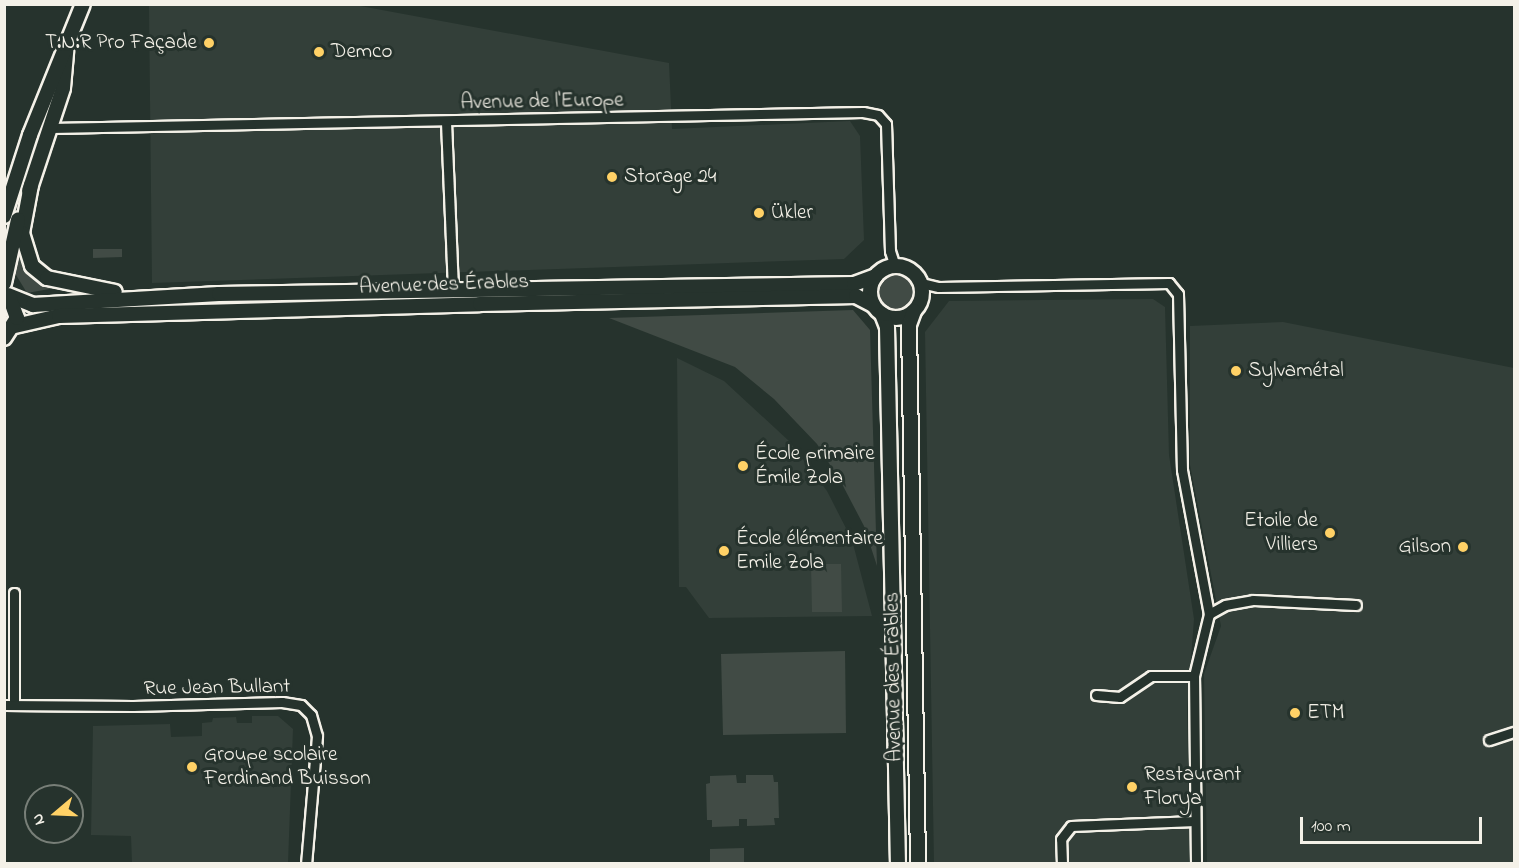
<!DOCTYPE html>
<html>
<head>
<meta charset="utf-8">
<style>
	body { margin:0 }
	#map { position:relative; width:1519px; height:868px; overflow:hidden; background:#26332d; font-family:"Indie Flower",sans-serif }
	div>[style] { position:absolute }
	.built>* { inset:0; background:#333f39 }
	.green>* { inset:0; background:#414b45 }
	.round { border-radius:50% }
	.roads { filter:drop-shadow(2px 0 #f4f1e8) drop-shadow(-2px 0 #f4f1e8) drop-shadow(0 2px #f4f1e8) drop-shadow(0 -2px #f4f1e8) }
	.street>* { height:9px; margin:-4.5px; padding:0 4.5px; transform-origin:4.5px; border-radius:4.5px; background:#26332d }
	.secondary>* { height:14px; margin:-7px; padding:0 7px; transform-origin:7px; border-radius:7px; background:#26332d }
	.secondary>.ring { margin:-7px; padding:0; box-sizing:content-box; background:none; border:14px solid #26332d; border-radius:50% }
	.dots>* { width:16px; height:16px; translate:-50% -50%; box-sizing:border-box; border:3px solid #26332d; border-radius:50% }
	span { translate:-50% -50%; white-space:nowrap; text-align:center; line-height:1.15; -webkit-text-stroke:6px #26332d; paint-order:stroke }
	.poi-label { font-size:21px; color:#f4f1e8 }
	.right { translate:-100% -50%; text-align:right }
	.left { translate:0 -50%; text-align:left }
	.street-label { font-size:21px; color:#f4f1e8 }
	.frame { position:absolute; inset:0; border:6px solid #f4f1e8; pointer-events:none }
	.north { position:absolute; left:24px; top:784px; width:60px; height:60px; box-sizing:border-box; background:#26332d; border:2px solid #787f78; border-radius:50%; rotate:251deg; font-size:16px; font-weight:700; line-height:24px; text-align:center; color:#f4f1e8 }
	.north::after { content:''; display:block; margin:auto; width:21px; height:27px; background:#ffd166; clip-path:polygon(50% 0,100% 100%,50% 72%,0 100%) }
	.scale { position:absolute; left:1300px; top:817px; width:182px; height:27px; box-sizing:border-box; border:3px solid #f4f1e8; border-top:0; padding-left:8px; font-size:18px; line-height:21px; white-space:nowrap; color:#f4f1e8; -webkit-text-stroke:4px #26332d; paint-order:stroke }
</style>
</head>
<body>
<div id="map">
	<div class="built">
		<div style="clip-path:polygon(149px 5px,355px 5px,669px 63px,672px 129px,850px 121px,860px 136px,864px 240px,844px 259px,152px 283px)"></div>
		<div style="clip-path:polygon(1153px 299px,1165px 307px,1169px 455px,1194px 619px,1187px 710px,1190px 863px,934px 863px,925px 332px,949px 301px)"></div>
		<div style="clip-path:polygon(1283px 322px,1514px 368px,1514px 863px,1207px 863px,1204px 674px,1221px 626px,1190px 465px,1190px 326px)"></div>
		<div style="clip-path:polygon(677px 358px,724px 381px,789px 441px,827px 491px,852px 540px,872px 616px,709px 618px,686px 587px,679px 587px)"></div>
		<div style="clip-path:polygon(252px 716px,278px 716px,293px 729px,288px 863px,132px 863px,131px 836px,91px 835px,93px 726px,170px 724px,171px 737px,202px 736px,202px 723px,212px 722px,213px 718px,236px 717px,237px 723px,252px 723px)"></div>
	</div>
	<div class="green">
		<div style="clip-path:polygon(29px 169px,31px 174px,4px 255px,4px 233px,23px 171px)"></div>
		<div style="clip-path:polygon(15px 248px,31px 274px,55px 288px,27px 293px,13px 270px)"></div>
		<div style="clip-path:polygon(93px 249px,122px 249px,122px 257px,93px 258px)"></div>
		<div class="round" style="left:878px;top:274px;width:36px;height:36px"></div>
		<div style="clip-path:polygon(853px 310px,870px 330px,877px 566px,864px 526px,842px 484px,817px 444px,774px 399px,735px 367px,609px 318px)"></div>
		<div style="clip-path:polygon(811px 564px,841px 564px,842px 612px,812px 612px)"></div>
		<div style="clip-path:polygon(845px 651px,846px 733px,723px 735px,721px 654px)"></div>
		<div style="clip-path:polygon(736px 775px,737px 783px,746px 783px,746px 775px,773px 775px,774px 782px,778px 782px,779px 818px,774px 818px,775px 825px,747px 826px,747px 819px,739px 819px,739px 826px,712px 827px,712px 820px,707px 820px,706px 784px,710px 783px,710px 776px)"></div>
		<div style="clip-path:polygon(744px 848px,744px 863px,710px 863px,710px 849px)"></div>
	</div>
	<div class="roads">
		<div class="street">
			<div style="left:446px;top:122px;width:170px;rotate:87.6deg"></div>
			<div style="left:51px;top:128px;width:812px;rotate:-1.13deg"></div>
			<div style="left:863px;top:112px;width:15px;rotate:11deg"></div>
			<div style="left:878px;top:115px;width:12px;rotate:48deg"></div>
			<div style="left:886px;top:124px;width:127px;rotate:88.2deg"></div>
			<div style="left:890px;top:251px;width:16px;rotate:72deg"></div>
			<div style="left:921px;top:283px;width:18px;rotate:13deg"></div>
			<div style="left:939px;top:287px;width:230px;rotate:-1deg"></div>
			<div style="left:1169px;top:283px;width:14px;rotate:51deg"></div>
			<div style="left:1178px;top:294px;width:176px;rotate:88.7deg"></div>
			<div style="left:1182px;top:470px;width:147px;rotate:79.4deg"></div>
			<div style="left:14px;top:593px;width:112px;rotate:90deg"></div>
			<div style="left:1096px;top:695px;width:24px;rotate:5deg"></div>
			<div style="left:1120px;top:697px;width:37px;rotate:-34deg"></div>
			<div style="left:1151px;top:676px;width:43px"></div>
			<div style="left:4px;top:705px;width:129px;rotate:0.4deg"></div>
			<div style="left:133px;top:706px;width:149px;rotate:-1.5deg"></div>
			<div style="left:282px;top:702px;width:19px;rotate:9deg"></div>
			<div style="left:301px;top:705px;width:14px;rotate:45deg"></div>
			<div style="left:311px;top:715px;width:22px;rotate:74deg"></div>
			<div style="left:317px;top:736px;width:128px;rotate:94.9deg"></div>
			<div style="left:1489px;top:740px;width:26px;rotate:-18deg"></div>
			<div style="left:1062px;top:864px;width:25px;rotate:-92deg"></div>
			<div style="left:1061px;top:839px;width:16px;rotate:-52deg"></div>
			<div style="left:1071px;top:826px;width:124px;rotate:-2.3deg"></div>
			<div style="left:1196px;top:864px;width:188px;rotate:-90.6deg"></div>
			<div style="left:1194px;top:676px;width:64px;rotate:-76.4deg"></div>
			<div style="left:1209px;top:614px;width:18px;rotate:-29deg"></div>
			<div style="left:1225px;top:605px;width:28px;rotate:-10deg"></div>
			<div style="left:1253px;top:600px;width:103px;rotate:2.8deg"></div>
		</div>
		<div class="secondary">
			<div style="left:31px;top:185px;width:49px;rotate:100.6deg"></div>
			<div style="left:22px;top:233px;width:34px;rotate:73deg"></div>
			<div style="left:32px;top:266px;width:19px;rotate:39deg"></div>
			<div style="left:47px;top:278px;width:69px;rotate:11.6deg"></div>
			<div style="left:29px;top:191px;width:108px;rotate:-71.7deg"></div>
			<div style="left:63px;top:88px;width:38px;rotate:-85deg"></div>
			<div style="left:4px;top:216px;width:85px;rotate:-72.2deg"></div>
			<div style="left:30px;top:135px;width:141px;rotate:-68deg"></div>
			<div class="ring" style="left:870px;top:266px;width:38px;height:38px"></div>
			<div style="left:4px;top:283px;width:65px;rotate:-77.5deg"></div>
			<div style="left:8px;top:295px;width:27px;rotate:22deg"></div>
			<div style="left:33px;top:305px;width:186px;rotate:-3.4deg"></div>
			<div style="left:219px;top:294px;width:635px;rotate:-0.9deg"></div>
			<div style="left:854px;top:284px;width:23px;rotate:-20deg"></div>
			<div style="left:914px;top:311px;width:15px;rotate:110deg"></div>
			<div style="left:909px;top:325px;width:539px;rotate:89.04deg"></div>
			<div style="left:882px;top:314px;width:14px;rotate:69deg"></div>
			<div style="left:887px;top:327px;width:537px;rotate:88.83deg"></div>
			<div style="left:15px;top:326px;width:45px;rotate:-12.8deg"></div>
			<div style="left:59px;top:316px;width:421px;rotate:-1.6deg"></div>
			<div style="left:480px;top:304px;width:376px;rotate:-1.2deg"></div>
			<div style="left:856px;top:296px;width:19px;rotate:28deg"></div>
			<div style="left:4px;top:338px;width:24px;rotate:-57deg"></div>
			<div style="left:17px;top:318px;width:23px;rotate:-110deg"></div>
		</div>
	</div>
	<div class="dots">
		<div style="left:209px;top:43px;background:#ffd166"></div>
		<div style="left:319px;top:52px;background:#ffd166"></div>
		<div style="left:612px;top:177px;background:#ffd166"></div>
		<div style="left:759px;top:213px;background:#ffd166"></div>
		<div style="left:1236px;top:371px;background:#ffd166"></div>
		<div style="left:743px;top:466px;background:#ffd166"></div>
		<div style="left:1330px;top:533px;background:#ffd166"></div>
		<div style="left:1463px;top:547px;background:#ffd166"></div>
		<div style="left:724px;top:551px;background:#ffd166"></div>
		<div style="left:1295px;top:713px;background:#ffd166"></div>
		<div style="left:192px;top:767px;background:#ffd166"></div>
		<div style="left:1132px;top:787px;background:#ffd166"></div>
	</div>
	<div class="poi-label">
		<span class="right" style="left:197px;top:43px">T.N.R Pro Façade</span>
		<span class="left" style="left:331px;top:52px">Demco</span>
		<span class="left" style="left:624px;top:177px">Storage 24</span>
		<span class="left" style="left:771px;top:213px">Ükler</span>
		<span class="left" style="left:1248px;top:371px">Sylvamétal</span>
		<span class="left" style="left:755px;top:466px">École primaire<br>Émile Zola</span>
		<span class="right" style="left:1318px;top:533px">Etoile de<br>Villiers</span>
		<span class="left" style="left:736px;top:551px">École élémentaire<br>Emile Zola</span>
		<span class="right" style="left:1451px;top:547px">Gilson</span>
		<span class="left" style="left:1307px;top:713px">ETM</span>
		<span class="left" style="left:204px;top:767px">Groupe scolaire<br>Ferdinand Buisson</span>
		<span class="left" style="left:1144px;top:787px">Restaurant<br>Florya</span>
	</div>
	<div class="street-label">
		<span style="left:542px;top:102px;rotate:-1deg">Avenue de l'Europe</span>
		<span style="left:444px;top:285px;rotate:-2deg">Avenue des Érables</span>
		<span style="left:894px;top:677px;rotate:-91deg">Avenue des Érables</span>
		<span style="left:217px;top:688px;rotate:-1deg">Rue Jean Bullant</span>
	</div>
	<div class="frame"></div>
	<div class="north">N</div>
	<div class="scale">100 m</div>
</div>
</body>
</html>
